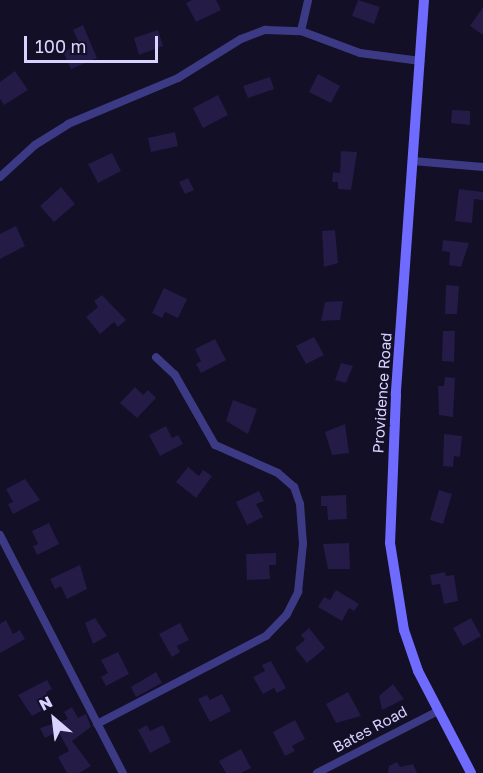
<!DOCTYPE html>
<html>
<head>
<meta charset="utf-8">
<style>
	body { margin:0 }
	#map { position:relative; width:483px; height:773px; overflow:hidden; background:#130f26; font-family:"Golos Text",sans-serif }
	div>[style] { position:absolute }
	.building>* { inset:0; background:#241b47 }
	.street>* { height:8px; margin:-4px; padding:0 4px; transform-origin:4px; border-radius:4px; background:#3d3a85 }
	.secondary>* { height:10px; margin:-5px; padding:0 5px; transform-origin:5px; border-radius:5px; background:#6f6bff }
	span { translate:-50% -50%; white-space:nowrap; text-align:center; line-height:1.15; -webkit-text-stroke:5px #130f26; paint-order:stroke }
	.street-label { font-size:15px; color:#d9d4ff }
	.north { position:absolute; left:24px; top:689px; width:60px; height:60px; -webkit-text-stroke:4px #130f26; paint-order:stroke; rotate:332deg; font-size:16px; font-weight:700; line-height:24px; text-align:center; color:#d9d4ff }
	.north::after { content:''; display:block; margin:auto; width:21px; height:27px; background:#d9d4ff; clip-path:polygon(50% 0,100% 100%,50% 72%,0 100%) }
	.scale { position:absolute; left:24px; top:36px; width:134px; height:27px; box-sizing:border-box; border:3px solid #d9d4ff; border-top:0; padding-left:8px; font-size:18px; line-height:21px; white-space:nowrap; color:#d9d4ff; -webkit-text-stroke:4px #130f26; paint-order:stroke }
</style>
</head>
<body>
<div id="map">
	<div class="building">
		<div style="clip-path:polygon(192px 0,216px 0,221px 10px,196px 22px,186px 3px)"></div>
		<div style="clip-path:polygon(358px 0,380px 7px,374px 24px,352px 16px)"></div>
		<div style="clip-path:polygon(483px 7px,483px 35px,470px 26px)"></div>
		<div style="clip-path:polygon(83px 25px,97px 58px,71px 69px,63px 52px,80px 45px,73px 30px)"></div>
		<div style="clip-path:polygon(158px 30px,163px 46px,139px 55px,134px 38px)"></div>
		<div style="clip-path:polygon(15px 71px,28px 90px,4px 105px,0 99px,0 82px)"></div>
		<div style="clip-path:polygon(318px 74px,340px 86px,331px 103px,309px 92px)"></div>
		<div style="clip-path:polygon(270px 77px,274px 89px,248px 98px,243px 86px)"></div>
		<div style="clip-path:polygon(218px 95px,228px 115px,203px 128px,193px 108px)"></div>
		<div style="clip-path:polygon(452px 110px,470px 111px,470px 125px,451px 123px)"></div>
		<div style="clip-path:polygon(175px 132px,178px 146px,151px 152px,148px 138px)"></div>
		<div style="clip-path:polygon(341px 151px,357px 152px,351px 190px,338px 189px,338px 182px,332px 182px,333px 172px,340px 173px)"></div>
		<div style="clip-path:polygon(112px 153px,121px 171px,98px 183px,88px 164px)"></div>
		<div style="clip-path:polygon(188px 178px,194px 190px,185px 194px,179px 182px)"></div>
		<div style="clip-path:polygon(61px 187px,75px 204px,54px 222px,40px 206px)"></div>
		<div style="clip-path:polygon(459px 189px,483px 192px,483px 200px,474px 199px,472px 223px,455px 221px)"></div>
		<div style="clip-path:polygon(16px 226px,25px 246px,0 259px,0 234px)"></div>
		<div style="clip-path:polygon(335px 230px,338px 263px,324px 267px,322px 231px)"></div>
		<div style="clip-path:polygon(443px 240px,469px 243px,461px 267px,449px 265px,450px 252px,442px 251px)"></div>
		<div style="clip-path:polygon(446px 285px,459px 286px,457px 314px,445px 314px)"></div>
		<div style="clip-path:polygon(164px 288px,187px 299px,178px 318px,165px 312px,162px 318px,152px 313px)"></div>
		<div style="clip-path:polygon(102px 295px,126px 320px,118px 327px,114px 322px,100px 334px,86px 317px,98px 307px,94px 301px)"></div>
		<div style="clip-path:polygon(343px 301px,340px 320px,321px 321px,325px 302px)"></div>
		<div style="clip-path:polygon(443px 331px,455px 331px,454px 362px,442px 361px)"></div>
		<div style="clip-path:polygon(314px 337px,324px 355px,306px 364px,296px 346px)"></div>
		<div style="clip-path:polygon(215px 339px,226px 360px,201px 373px,196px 364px,201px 361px,195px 349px)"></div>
		<div style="clip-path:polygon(341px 363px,353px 366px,346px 383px,335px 380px)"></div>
		<div style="clip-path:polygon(445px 377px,455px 378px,453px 417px,439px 415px,438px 386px,444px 386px)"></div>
		<div style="clip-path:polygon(135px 387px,143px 395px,148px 390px,156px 398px,137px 418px,120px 403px)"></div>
		<div style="clip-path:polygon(233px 400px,257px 409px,248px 434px,226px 421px)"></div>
		<div style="clip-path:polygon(345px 424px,349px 453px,332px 455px,325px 432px)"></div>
		<div style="clip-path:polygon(166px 426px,172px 438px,178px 435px,183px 444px,160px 456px,149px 435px)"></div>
		<div style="clip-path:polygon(444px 434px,462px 436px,460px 457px,454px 456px,453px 467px,443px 466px)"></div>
		<div style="clip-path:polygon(188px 467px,199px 476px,203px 470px,212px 476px,196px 498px,176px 482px)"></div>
		<div style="clip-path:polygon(25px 479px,40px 500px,13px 514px,8px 504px,13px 502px,6px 489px)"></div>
		<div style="clip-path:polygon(439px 490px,452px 494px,443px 524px,430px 520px)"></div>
		<div style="clip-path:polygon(259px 491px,264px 501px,256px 504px,263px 517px,247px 525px,236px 502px)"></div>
		<div style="clip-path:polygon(346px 495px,347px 519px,328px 520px,327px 506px,321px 506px,321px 496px)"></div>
		<div style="clip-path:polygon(49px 523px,59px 544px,37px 555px,33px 546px,38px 544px,32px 531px)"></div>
		<div style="clip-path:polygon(349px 543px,350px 569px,328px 569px,323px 544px)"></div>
		<div style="clip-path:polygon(276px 553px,276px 565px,269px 565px,270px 579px,247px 580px,246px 554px)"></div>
		<div style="clip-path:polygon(80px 565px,87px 589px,67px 599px,61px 586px,55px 589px,50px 579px)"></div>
		<div style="clip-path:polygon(445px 572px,446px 576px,454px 575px,458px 601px,444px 604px,440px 584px,432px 585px,430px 575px)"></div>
		<div style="clip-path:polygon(336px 590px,359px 604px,354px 611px,349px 608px,342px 621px,318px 607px,324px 597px,330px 600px)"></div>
		<div style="clip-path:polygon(95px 618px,107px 636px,93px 644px,85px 623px)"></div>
		<div style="clip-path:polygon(471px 618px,481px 636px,463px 646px,453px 628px)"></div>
		<div style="clip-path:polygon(6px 620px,13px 634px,20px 630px,25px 639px,0 653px,0 624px)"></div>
		<div style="clip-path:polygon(180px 623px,189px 640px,177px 646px,180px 652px,172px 657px,159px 634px)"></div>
		<div style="clip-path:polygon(309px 628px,325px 648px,307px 663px,295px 648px,305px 640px,301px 635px)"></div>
		<div style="clip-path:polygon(118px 652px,129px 674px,106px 686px,101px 677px,108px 673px,101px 660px)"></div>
		<div style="clip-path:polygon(271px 661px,286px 688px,277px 693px,274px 688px,263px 694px,253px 677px,265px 671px,262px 665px)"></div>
		<div style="clip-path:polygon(156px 672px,162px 683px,136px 697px,131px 687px)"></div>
		<div style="clip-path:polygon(47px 680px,52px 689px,46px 692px,53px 705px,32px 716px,18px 695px)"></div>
		<div style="clip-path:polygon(393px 684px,404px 699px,382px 710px,379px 696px)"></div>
		<div style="clip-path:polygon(348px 692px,361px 716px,336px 723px,326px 704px)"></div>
		<div style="clip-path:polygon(222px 694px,231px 711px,210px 722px,198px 699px,207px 695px,210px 700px)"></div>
		<div style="clip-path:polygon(72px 707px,78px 718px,86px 714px,91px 727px,72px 741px,91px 766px,79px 773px,67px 773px,58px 757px,69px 751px,58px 731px,45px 738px,40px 728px,68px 719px,64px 712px)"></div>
		<div style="clip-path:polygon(295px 720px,305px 739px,292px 746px,295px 751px,285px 756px,273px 732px)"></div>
		<div style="clip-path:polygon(147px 725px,150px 731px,163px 725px,171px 742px,150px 753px,138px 730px)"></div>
		<div style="clip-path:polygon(241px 749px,251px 768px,241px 773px,226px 773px,219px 761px)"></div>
		<div style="clip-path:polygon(397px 762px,400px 767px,413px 764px,417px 773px,388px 773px,389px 766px)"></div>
	</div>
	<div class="street">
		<div style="left:301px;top:31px;width:32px;rotate:-77deg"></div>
		<div style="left:413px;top:161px;width:70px;rotate:4.9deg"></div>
		<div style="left:0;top:177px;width:47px;rotate:-42.4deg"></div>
		<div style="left:35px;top:145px;width:39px;rotate:-32deg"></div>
		<div style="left:68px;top:124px;width:119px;rotate:-22.7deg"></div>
		<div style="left:178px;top:78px;width:74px;rotate:-31.8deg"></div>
		<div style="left:241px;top:39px;width:26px;rotate:-21deg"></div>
		<div style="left:265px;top:30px;width:36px;rotate:2deg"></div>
		<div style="left:301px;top:31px;width:63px;rotate:20.4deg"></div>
		<div style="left:360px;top:53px;width:61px;rotate:7.6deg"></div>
		<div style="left:0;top:535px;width:268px;rotate:62.7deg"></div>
		<div style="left:97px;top:724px;width:191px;rotate:-27.5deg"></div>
		<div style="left:266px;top:636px;width:30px;rotate:-46deg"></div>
		<div style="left:287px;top:614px;width:25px;rotate:-63deg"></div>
		<div style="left:298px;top:592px;width:48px;rotate:-84.1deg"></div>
		<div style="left:303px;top:544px;width:40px;rotate:-94.3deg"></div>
		<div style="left:300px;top:504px;width:18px;rotate:-109deg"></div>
		<div style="left:294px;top:487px;width:21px;rotate:-139deg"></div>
		<div style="left:278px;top:473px;width:69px;rotate:-156deg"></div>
		<div style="left:215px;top:445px;width:81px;rotate:-119.7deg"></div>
		<div style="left:175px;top:375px;width:26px;rotate:-137deg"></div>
		<div style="left:317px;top:773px;width:136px;rotate:-27.1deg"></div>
	</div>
	<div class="secondary">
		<div style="left:424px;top:0;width:396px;rotate:94.1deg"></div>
		<div style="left:396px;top:395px;width:148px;rotate:92.3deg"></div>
		<div style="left:390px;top:543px;width:88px;rotate:80.9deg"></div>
		<div style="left:404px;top:630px;width:43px;rotate:71.1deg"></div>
		<div style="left:418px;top:671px;width:115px;rotate:62.5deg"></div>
	</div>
	<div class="street-label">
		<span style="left:382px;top:393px;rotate:-86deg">Providence Road</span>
		<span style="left:370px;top:729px;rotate:-28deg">Bates Road</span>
	</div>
	<div class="north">N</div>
	<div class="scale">100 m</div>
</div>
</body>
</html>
